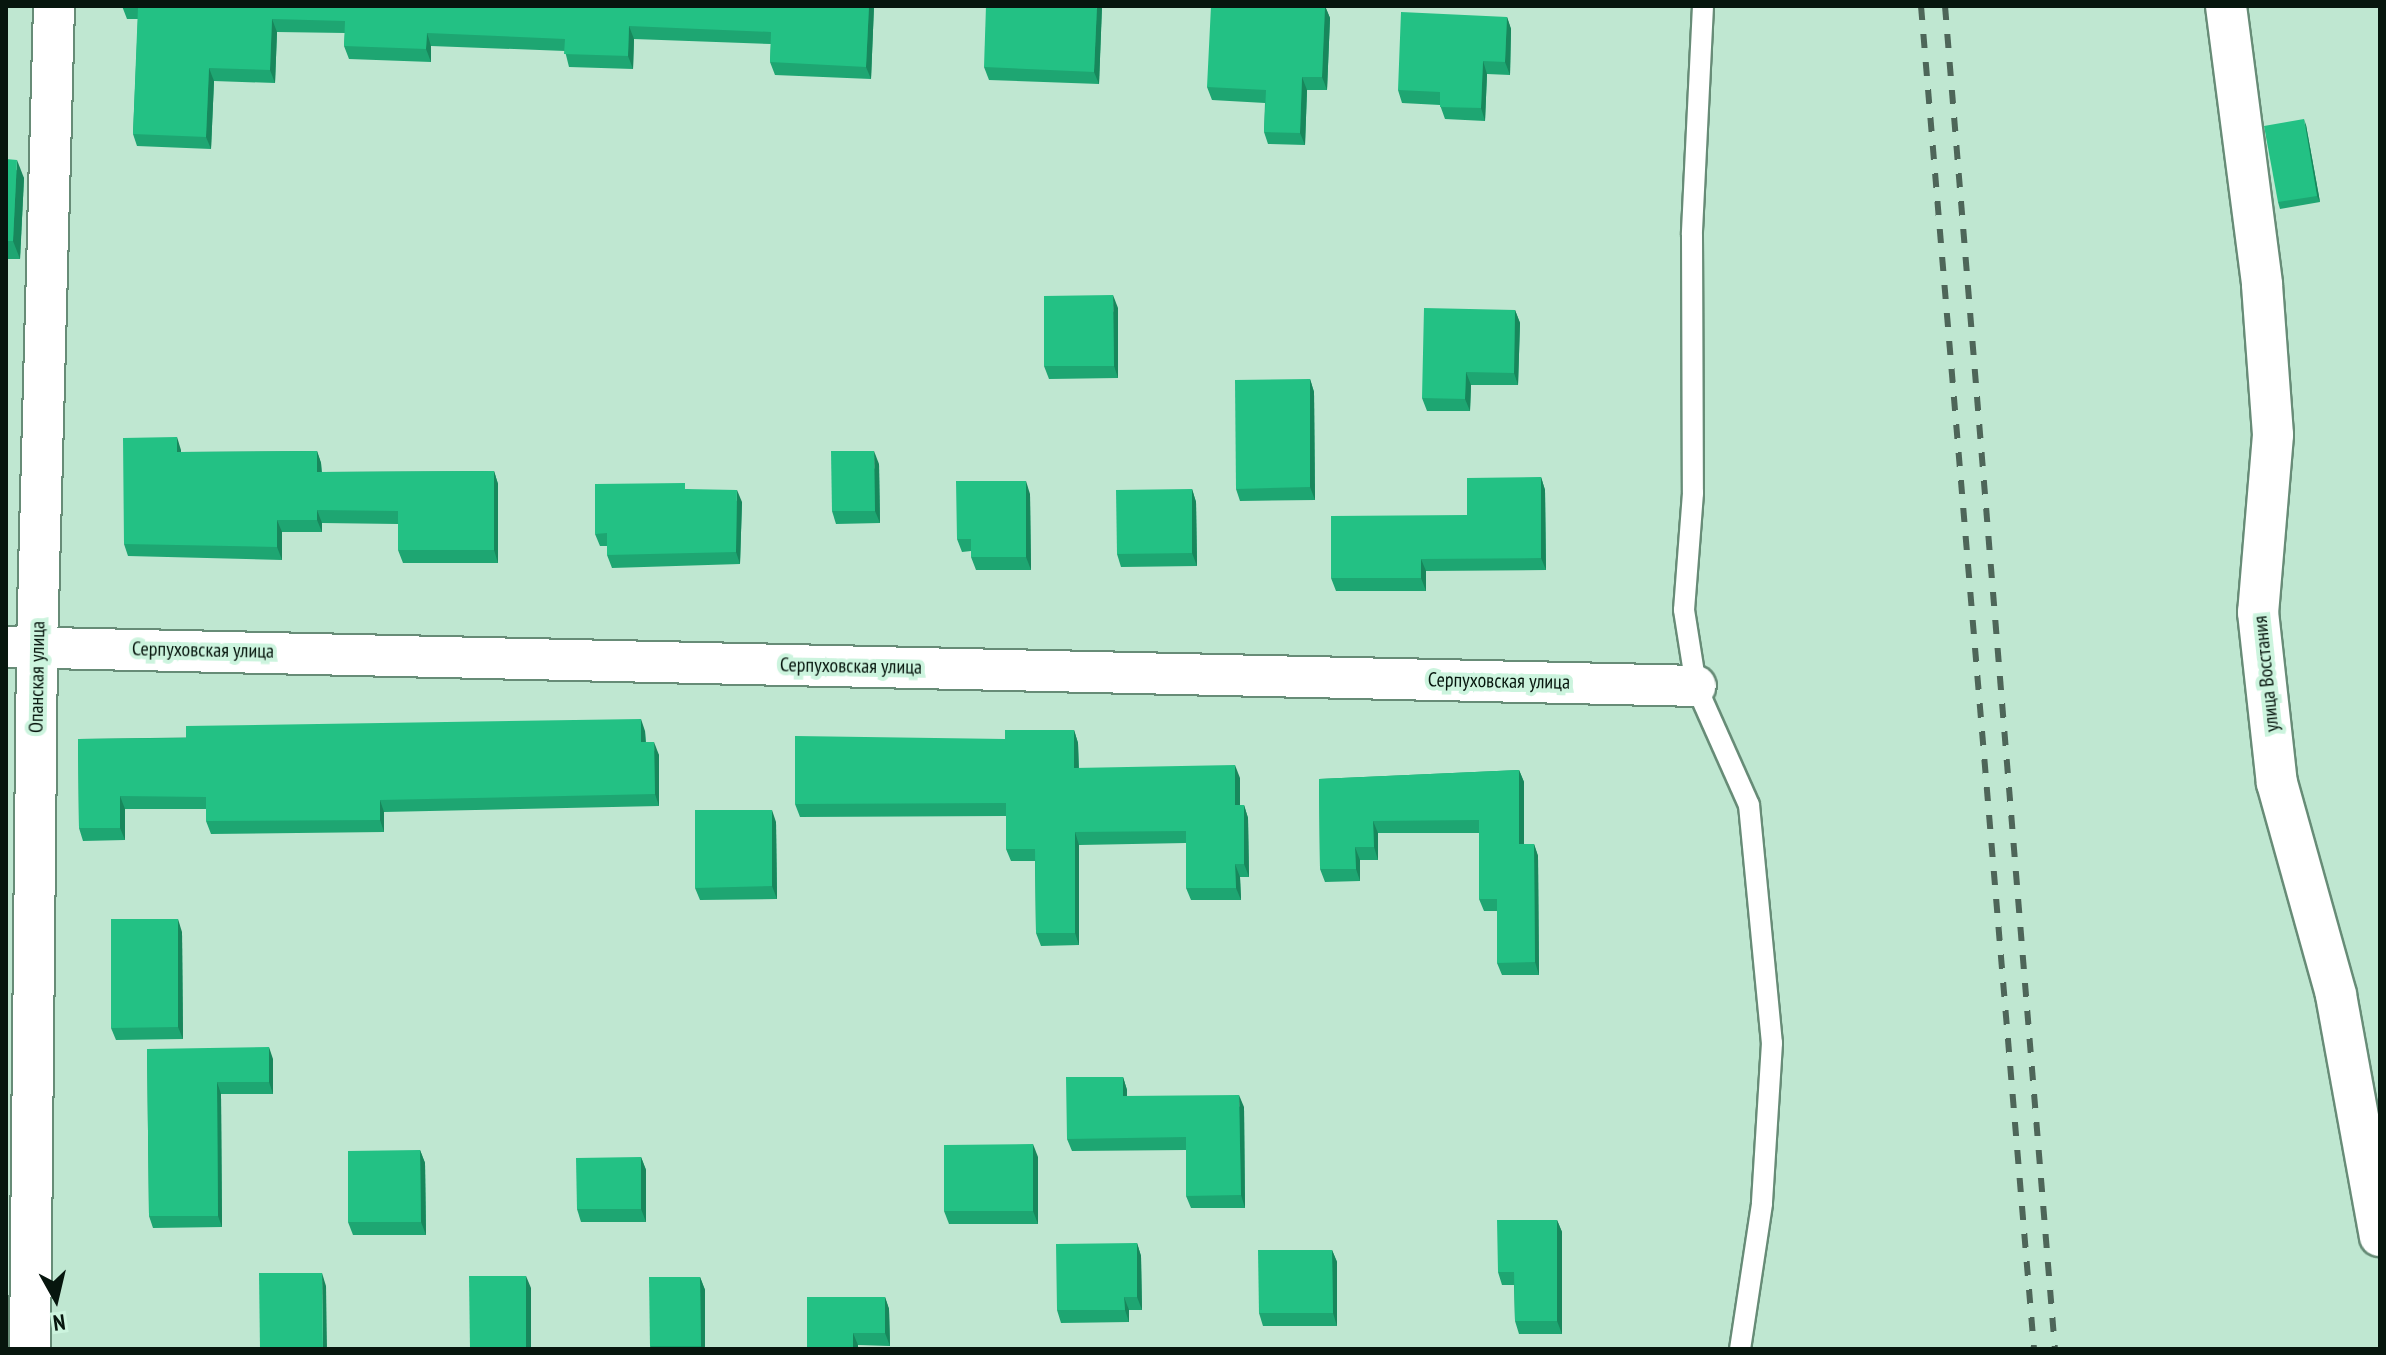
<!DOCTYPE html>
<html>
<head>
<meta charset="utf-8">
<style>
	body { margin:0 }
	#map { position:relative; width:2386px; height:1355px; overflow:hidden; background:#bfe7d1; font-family:"PT Sans Narrow",sans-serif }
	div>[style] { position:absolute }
	.roads { filter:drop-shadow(2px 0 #678c77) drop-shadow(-2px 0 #678c77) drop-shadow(0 2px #678c77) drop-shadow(0 -2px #678c77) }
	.lane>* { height:20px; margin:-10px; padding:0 10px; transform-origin:10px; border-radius:10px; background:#fff }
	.street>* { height:40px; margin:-20px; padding:0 20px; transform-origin:20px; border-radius:20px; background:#fff }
	.rail>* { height:6px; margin-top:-3px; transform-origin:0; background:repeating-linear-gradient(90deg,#4e6659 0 14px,transparent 0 28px) }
	.wall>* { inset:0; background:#1ea672 }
	.shaded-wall>* { inset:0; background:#18875c }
	.building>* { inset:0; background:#23c184 }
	span { translate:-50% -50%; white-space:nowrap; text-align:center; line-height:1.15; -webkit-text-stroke:8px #ccf4de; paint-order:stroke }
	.street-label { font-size:20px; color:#07160e }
	.frame { position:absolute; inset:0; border:8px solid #07160e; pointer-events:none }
	.north { position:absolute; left:16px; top:1259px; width:80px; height:80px; -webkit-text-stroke:6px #ccf4de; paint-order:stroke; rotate:172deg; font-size:22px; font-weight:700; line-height:32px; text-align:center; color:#07160e }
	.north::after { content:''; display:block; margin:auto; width:28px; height:36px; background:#07160e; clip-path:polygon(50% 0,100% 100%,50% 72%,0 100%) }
</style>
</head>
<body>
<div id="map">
	<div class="roads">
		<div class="lane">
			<div style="left:1703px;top:6px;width:229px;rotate:92.8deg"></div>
			<div style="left:1692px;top:235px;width:258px;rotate:89.8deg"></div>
			<div style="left:1693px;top:493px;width:117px;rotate:94.4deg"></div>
			<div style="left:1684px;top:610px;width:77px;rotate:81deg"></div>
			<div style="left:1696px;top:686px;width:130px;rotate:66deg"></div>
			<div style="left:1749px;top:805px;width:239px;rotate:84.5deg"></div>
			<div style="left:1772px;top:1043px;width:161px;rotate:93.6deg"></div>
			<div style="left:1762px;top:1204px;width:147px;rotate:98.6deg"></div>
		</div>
		<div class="street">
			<div style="left:2226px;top:6px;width:281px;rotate:82.6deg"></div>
			<div style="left:2262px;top:285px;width:150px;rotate:85.8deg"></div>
			<div style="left:2273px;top:435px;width:178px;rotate:94.8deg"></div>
			<div style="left:2258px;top:612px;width:172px;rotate:83.7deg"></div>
			<div style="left:2277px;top:783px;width:220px;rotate:74.4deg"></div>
			<div style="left:2336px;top:995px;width:245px;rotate:79.7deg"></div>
			<div style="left:6px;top:647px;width:1690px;rotate:1.32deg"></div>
			<div style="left:30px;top:1349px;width:703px;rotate:-89.43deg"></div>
			<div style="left:37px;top:646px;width:640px;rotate:-88.48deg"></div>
		</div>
	</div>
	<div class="rail">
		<div style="left:1921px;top:6px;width:1348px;rotate:85.19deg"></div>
		<div style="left:1945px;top:6px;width:1347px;rotate:85.32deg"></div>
	</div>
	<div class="wall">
		<div style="clip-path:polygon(122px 6px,874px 6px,871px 79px,775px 75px,770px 62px,771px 44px,634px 39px,633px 69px,569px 67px,565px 51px,431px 46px,431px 62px,349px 59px,344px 46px,345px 33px,277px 32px,275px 83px,214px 81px,211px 149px,137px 146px,133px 134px,138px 19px,127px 19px)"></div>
		<div style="clip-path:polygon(1102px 6px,1099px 84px,989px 80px,984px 67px)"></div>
		<div style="clip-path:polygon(1325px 6px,1330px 18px,1327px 90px,1307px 90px,1305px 145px,1268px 144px,1264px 132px,1265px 103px,1212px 100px,1207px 87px)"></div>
		<div style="clip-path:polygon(1507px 17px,1511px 29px,1510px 75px,1487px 74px,1485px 121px,1445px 119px,1440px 105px,1402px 103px,1398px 90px)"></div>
		<div style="clip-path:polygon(2306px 125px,2320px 202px,2280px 209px,2278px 202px)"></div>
		<div style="clip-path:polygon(6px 159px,24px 178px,20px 259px,6px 259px)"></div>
		<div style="clip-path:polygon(1118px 308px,1118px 378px,1049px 379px,1044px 366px)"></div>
		<div style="clip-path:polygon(1515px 310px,1520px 323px,1518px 385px,1471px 385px,1470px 411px,1427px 411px,1422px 398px)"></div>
		<div style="clip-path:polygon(1310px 379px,1314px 392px,1315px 500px,1240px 501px,1236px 489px)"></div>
		<div style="clip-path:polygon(181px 450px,181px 452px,317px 451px,321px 463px,322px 472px,494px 471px,498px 484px,498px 563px,403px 563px,398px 550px,398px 524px,322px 523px,322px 532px,282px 532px,282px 560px,128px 556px,124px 544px)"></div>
		<div style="clip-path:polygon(879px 464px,880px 523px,836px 524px,832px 511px)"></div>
		<div style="clip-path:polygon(1541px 477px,1545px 490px,1546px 570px,1426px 571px,1426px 591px,1336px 591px,1331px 578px,1467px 515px)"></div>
		<div style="clip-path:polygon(687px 489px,742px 502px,740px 564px,612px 568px,607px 555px,607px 546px,600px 546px,595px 534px)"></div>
		<div style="clip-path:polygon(1192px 489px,1196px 502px,1197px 566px,1121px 567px,1117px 554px)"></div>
		<div style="clip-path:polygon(1030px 494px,1031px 570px,976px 570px,971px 557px,971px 551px,962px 552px,957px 539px)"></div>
		<div style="clip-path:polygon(1074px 730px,1078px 743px,1079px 768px,1240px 778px,1240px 805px,1244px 805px,1248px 818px,1249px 877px,1240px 877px,1241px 900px,1191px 900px,1186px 888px,1186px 843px,1079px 845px,1079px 945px,1041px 946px,1036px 933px,1035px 861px,1011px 861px,1006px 849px,1006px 816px,800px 817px,795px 804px,1005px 739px)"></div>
		<div style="clip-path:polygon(645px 731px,646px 742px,659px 755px,659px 806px,384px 812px,384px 832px,211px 834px,206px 821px,206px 809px,125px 809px,125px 840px,83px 841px,79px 828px,78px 739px)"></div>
		<div style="clip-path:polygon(1519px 770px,1524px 782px,1524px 844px,1534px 844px,1538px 856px,1539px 975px,1502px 975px,1497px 963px,1497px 911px,1484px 911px,1479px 899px,1479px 833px,1378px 833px,1378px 860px,1360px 860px,1360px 881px,1325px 882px,1320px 869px,1319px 779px)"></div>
		<div style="clip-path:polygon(776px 822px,777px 899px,700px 900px,695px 888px)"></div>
		<div style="clip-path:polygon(182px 932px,183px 1039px,116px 1040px,111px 1028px)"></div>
		<div style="clip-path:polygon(147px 1049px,273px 1059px,273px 1094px,221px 1094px,222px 1227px,153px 1228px,149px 1216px)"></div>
		<div style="clip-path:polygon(1123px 1077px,1127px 1090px,1127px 1096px,1244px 1107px,1245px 1208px,1191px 1208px,1186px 1196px,1186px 1150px,1072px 1151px,1067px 1139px)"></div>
		<div style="clip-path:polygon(420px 1150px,425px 1163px,426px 1235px,353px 1235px,348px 1222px)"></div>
		<div style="clip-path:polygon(641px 1157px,646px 1170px,646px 1222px,581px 1222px,577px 1209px)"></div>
		<div style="clip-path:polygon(1038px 1157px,1038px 1224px,949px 1224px,944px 1211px)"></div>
		<div style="clip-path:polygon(1557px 1220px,1562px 1232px,1562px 1334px,1519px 1334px,1515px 1321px,1514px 1285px,1502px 1285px,1498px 1272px)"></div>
		<div style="clip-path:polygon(1137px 1243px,1141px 1256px,1142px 1310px,1129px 1310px,1129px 1322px,1061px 1323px,1057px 1310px)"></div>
		<div style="clip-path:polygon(1332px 1250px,1337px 1262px,1337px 1326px,1263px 1326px,1259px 1313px)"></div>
		<div style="clip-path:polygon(700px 1277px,705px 1290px,705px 1349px,651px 1349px,650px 1346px)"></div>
		<div style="clip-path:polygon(885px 1297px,889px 1309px,890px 1346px,858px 1345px,807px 1349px)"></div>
	</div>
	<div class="shaded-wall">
		<div style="clip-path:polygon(869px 6px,874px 6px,871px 79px,866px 67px)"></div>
		<div style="clip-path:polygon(1097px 6px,1102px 6px,1099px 84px,1094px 72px)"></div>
		<div style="clip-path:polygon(1325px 6px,1330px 18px,1327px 90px,1322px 77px)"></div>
		<div style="clip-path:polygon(1507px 17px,1511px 29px,1510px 75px,1505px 62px)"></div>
		<div style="clip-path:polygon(272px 19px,277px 32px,275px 83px,270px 70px)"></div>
		<div style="clip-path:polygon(629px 26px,634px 39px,633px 69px,628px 56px)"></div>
		<div style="clip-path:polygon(427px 33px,431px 46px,431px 62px,426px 49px)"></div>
		<div style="clip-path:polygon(1483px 61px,1487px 74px,1485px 121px,1481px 108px)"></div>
		<div style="clip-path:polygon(209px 68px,214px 81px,211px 149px,206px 137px)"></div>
		<div style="clip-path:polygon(1302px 77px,1307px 90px,1305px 145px,1300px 133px)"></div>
		<div style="clip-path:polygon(2304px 119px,2306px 125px,2320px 202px,2317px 196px)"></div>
		<div style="clip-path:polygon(17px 160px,24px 178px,20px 259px,13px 241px)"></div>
		<div style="clip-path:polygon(1113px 295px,1118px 308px,1118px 378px,1114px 366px)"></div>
		<div style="clip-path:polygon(1515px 310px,1520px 323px,1518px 385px,1514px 373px)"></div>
		<div style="clip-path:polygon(1466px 372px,1471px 385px,1470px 411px,1465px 399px)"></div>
		<div style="clip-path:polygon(1310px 379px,1314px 392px,1315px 500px,1310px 487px)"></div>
		<div style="clip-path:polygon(177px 437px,181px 450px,181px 465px,177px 452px)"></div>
		<div style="clip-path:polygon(317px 451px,321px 463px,322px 484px,317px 472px)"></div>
		<div style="clip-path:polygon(874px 451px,879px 464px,880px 523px,875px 511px)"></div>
		<div style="clip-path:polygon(494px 471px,498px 484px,498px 563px,494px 550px)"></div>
		<div style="clip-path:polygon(1541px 477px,1545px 490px,1546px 570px,1541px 558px)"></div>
		<div style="clip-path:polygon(1026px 481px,1030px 494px,1031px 570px,1026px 557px)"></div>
		<div style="clip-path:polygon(1192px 489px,1196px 502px,1197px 566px,1192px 553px)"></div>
		<div style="clip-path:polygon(737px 490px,742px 502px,740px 564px,736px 552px)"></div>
		<div style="clip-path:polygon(317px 510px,322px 523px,322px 532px,317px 520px)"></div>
		<div style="clip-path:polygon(277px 520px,282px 532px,282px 560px,277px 547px)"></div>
		<div style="clip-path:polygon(1421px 559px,1426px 571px,1426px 591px,1421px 578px)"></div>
		<div style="clip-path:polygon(641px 719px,645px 731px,646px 755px,641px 742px)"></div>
		<div style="clip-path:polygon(1074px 730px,1078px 743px,1079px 781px,1074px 768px)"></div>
		<div style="clip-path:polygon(654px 742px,659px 755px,659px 806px,655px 794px)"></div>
		<div style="clip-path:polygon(1235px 765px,1240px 778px,1240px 817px,1235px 805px)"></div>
		<div style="clip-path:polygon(1519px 770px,1524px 782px,1524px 856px,1519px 844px)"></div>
		<div style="clip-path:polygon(120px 796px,125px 809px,125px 840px,120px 828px)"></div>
		<div style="clip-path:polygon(380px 800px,384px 812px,384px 832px,380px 820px)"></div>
		<div style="clip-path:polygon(1244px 805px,1248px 818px,1249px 877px,1244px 864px)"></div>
		<div style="clip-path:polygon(772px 810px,776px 822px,777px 899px,772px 886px)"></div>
		<div style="clip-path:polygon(1373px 821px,1378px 833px,1378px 860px,1374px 847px)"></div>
		<div style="clip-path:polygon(1075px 832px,1079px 845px,1079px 945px,1075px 933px)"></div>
		<div style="clip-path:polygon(1534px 844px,1538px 856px,1539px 975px,1535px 962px)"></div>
		<div style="clip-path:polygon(1355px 847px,1360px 860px,1360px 881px,1356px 869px)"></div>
		<div style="clip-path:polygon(1235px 864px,1240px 877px,1241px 900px,1236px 888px)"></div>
		<div style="clip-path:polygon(178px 919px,182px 932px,183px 1039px,178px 1027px)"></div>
		<div style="clip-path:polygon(269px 1047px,273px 1059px,273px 1094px,269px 1082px)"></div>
		<div style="clip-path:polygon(1123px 1077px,1127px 1090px,1127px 1108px,1123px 1096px)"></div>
		<div style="clip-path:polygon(217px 1082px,221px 1094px,222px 1227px,218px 1216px)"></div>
		<div style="clip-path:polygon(1239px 1095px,1244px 1107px,1245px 1208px,1241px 1195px)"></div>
		<div style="clip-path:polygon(1033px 1144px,1038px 1157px,1038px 1224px,1033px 1211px)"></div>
		<div style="clip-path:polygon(420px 1150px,425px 1163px,426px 1235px,421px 1222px)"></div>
		<div style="clip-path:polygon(641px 1157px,646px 1170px,646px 1222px,641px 1209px)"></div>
		<div style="clip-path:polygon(1557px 1220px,1562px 1232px,1562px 1334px,1557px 1321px)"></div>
		<div style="clip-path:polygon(1137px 1243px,1141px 1256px,1142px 1310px,1137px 1297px)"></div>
		<div style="clip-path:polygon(1332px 1250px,1337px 1262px,1337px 1326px,1333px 1313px)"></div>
		<div style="clip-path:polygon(322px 1273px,326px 1286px,327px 1349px,323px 1349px)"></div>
		<div style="clip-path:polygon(526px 1276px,531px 1288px,531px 1349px,526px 1349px)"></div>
		<div style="clip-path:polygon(700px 1277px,705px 1290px,705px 1349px,702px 1349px,701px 1346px)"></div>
		<div style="clip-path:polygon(885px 1297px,889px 1309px,890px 1346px,885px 1333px)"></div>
		<div style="clip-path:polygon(1124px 1297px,1129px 1310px,1129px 1322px,1125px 1310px)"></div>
		<div style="clip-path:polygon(853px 1333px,858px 1345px,858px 1349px,853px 1349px)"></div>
	</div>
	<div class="building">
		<div style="clip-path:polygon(122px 6px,869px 6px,866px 67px,770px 62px,771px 32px,629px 26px,628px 56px,564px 54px,565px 39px,427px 33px,426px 49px,344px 46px,345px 21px,272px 19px,270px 70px,209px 68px,206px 137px,133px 134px,138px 7px)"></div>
		<div style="clip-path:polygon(986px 6px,1097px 6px,1094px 72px,984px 67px)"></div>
		<div style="clip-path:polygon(1211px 6px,1325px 6px,1322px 77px,1302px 77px,1300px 133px,1264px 132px,1266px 90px,1207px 87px)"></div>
		<div style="clip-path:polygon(1401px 12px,1507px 17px,1505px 62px,1483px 61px,1481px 108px,1440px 107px,1440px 92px,1398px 90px)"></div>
		<div style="clip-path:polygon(2304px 119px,2317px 196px,2278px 202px,2264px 126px)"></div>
		<div style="clip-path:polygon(6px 159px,17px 160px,13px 241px,6px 241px)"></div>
		<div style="clip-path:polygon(1113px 295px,1114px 366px,1044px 366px,1044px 296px)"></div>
		<div style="clip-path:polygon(1424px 308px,1515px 310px,1514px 373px,1466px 372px,1465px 399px,1422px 398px)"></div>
		<div style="clip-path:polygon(1310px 379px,1310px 487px,1236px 489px,1235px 380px)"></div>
		<div style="clip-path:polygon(177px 437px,177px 452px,317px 451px,317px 472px,494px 471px,494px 550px,398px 550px,398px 511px,317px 510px,317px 520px,277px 520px,277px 547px,124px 544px,123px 438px)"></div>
		<div style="clip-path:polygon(831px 451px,874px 451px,875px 511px,832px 511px)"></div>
		<div style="clip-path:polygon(1541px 477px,1541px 558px,1421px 559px,1421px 578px,1331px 578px,1331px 516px,1467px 515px,1467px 478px)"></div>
		<div style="clip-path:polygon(956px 481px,1026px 481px,1026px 557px,971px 557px,971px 539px,957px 539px)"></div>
		<div style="clip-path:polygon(685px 483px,685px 489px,737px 490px,736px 552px,607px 555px,607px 533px,595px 534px,595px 484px)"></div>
		<div style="clip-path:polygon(1192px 489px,1192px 553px,1117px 554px,1116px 490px)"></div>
		<div style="clip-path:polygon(641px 719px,641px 742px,654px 742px,655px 794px,380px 800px,380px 820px,206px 821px,206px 797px,120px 796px,120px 828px,79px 828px,78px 739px,186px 738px,186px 726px)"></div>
		<div style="clip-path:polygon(1005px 730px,1074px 730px,1074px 768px,1235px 765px,1235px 805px,1244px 805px,1244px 864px,1235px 864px,1236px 888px,1186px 888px,1186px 831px,1075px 832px,1075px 933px,1036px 933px,1035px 849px,1006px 849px,1006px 803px,795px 804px,795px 736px,1005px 739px)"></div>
		<div style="clip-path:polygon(1519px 770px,1519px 844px,1534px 844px,1535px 962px,1497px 963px,1497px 899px,1479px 899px,1479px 820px,1373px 821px,1374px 847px,1355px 847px,1356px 869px,1320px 869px,1319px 779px)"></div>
		<div style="clip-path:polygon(695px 810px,772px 810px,772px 886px,695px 888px)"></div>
		<div style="clip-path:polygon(111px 919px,178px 919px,178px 1027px,111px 1028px)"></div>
		<div style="clip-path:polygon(269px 1047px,269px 1082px,217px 1082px,218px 1216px,149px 1216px,147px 1049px)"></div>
		<div style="clip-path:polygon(1066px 1077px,1123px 1077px,1123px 1096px,1239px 1095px,1241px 1195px,1186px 1196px,1186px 1137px,1067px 1139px)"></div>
		<div style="clip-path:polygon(1033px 1144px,1033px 1211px,944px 1211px,944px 1145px)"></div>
		<div style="clip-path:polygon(420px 1150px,421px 1222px,348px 1222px,348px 1151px)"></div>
		<div style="clip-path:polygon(641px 1157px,641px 1209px,577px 1209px,576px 1158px)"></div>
		<div style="clip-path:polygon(1497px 1220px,1557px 1220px,1557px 1321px,1515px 1321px,1514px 1272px,1498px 1272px)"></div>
		<div style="clip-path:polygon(1137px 1243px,1137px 1297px,1124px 1297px,1125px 1310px,1057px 1310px,1056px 1244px)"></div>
		<div style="clip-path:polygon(1258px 1250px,1332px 1250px,1333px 1313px,1259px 1313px)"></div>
		<div style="clip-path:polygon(259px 1273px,322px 1273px,323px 1349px,260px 1349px)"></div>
		<div style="clip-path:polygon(469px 1276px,526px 1276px,526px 1349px,470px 1349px)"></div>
		<div style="clip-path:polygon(649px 1277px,700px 1277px,701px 1346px,650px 1346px)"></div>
		<div style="clip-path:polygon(807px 1297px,885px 1297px,885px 1333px,853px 1333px,853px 1349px,807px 1349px)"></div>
	</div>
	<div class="street-label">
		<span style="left:203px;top:650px;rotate:1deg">Серпуховская улица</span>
		<span style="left:851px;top:666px;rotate:1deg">Серпуховская улица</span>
		<span style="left:2266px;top:674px;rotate:-96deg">улица Восстания</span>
		<span style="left:37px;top:677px;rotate:-89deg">Опанская улица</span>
		<span style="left:1499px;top:681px;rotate:1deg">Серпуховская улица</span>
	</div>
	<div class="frame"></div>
	<div class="north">N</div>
</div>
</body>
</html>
